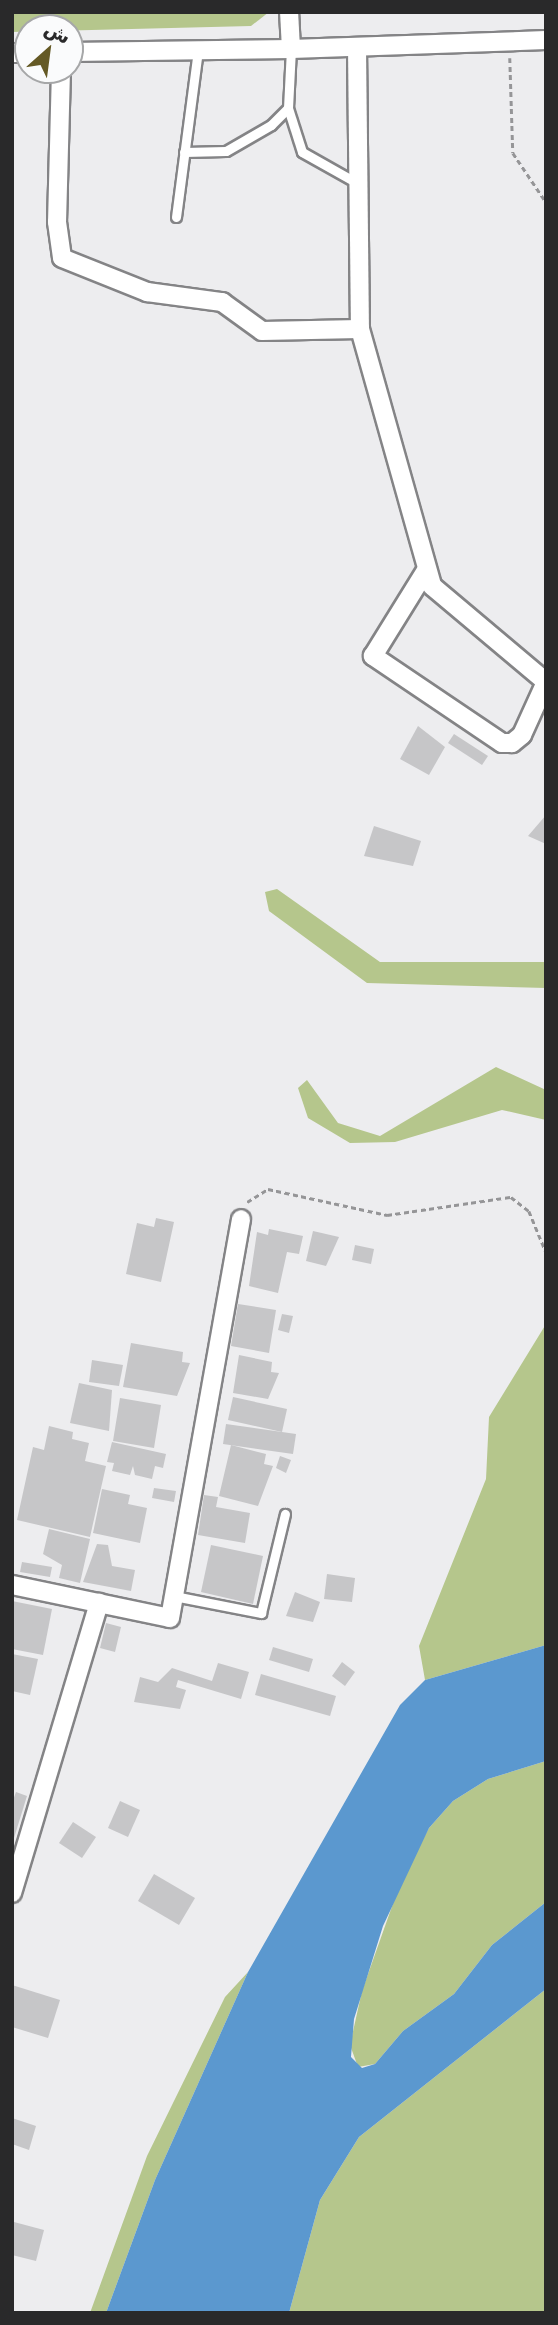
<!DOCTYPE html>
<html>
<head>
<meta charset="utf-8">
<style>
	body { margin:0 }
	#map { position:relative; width:558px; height:2325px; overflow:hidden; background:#ededef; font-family:"DejaVu Sans",Vazirmatn,sans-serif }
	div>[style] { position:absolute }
	.green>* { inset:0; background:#b5c68c }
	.water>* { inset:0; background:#5b98cf }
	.building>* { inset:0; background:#c6c6c8 }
	.path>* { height:2.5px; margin-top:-1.25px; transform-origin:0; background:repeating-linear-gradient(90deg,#959597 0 5px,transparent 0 8.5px) }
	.roads { filter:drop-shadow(2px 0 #848486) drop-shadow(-2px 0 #848486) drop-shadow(0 2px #848486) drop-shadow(0 -2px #848486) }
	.lane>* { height:9px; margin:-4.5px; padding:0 4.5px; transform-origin:4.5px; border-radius:4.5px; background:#fff }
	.street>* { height:18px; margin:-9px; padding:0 9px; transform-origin:9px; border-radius:9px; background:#fff }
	span { translate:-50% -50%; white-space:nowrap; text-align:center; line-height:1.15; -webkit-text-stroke:7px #fafbfc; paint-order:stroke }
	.frame { position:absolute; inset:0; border:14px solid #29292a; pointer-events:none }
	.north { position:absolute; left:14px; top:14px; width:70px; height:70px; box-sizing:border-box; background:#fafbfc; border:2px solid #a6a7a8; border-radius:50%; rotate:28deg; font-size:19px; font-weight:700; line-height:28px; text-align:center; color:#29292a }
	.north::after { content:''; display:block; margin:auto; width:24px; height:32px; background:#645925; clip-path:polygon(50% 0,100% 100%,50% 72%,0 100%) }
</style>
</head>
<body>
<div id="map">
	<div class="green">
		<div style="clip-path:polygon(12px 12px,269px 12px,251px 26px,12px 32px)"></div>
		<div style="clip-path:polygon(277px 889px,380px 962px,546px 962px,546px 988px,367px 983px,269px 911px,265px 892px)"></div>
		<div style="clip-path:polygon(496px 1067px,546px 1090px,546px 1120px,502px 1110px,395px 1142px,350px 1143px,308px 1118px,298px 1088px,307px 1080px,338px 1123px,380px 1136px)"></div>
		<div style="clip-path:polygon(546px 1324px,546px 1645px,425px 1680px,419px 1646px,486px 1479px,489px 1417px)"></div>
		<div style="clip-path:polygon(546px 1761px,546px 1902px,492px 1945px,454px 1994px,403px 2031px,375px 2064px,358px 2067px,350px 2045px,362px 1991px,401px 1881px,429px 1828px,453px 1801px,488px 1779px)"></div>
		<div style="clip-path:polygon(248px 1972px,155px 2180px,106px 2313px,90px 2313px,147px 2156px,225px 1997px)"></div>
		<div style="clip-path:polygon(546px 1989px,546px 2313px,289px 2313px,320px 2200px,359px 2137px)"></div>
	</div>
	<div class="water">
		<div style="clip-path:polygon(546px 1645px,546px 1761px,488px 1779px,453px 1801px,429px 1828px,383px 1926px,354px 2019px,351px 2057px,362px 2068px,375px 2064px,403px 2031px,454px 1994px,492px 1945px,546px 1902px,546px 1989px,359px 2137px,320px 2200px,289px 2313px,106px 2313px,155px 2180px,248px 1972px,400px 1705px,425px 1680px)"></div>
	</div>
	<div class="building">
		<div style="clip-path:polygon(418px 726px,445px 747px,429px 775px,400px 759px)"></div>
		<div style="clip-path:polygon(454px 734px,488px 756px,482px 765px,448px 743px)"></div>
		<div style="clip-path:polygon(546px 815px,546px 844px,528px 836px)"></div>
		<div style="clip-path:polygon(374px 826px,421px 841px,413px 866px,364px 856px)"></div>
		<div style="clip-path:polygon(156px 1218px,174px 1222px,161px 1282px,126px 1274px,137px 1223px,154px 1227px)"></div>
		<div style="clip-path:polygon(269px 1229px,303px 1236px,299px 1254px,287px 1252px,278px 1293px,249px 1286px,257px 1232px,268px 1235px)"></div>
		<div style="clip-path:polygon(313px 1231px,339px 1237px,326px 1266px,306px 1261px)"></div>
		<div style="clip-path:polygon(355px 1245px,374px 1249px,371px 1264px,352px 1260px)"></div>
		<div style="clip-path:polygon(238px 1304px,276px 1310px,269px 1353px,231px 1346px)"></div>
		<div style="clip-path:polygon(282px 1314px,293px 1316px,289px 1333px,278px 1330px)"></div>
		<div style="clip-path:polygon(131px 1343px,183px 1352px,182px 1362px,190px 1363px,177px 1396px,123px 1387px)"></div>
		<div style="clip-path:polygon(239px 1355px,272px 1362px,271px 1372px,279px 1373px,268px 1399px,233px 1393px)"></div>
		<div style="clip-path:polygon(92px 1360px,123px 1365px,119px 1386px,89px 1382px)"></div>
		<div style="clip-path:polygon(79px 1383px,112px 1390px,109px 1431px,70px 1423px)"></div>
		<div style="clip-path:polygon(233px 1397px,287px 1409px,282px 1432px,228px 1420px)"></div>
		<div style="clip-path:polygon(120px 1398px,161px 1405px,154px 1448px,113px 1441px)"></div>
		<div style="clip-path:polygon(226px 1424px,296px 1434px,293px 1454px,223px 1444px)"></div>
		<div style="clip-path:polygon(49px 1426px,73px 1432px,72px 1439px,89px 1443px,85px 1461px,106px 1466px,90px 1537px,17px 1520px,33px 1447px,44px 1450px)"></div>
		<div style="clip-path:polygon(112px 1442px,166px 1454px,163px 1468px,155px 1466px,152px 1479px,135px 1475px,133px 1466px,130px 1475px,112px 1471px,114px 1463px,107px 1462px)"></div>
		<div style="clip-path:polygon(231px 1445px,266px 1454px,264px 1464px,273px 1466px,258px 1506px,219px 1496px)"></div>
		<div style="clip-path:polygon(280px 1456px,291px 1460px,286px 1473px,276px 1468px)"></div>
		<div style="clip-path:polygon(154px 1488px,176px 1491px,174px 1502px,152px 1498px)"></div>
		<div style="clip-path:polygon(102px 1489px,130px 1495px,128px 1504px,147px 1508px,140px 1543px,93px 1533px)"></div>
		<div style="clip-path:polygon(204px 1495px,218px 1497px,216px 1507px,250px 1513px,245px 1543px,198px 1535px)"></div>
		<div style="clip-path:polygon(49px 1529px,90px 1539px,80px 1583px,59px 1578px,62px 1565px,43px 1554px)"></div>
		<div style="clip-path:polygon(97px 1544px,108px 1545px,112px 1566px,135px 1570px,131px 1591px,83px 1582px)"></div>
		<div style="clip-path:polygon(211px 1545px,263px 1556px,253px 1604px,201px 1592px)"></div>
		<div style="clip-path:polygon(22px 1562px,52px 1567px,50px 1577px,20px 1572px)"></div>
		<div style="clip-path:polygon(327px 1574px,355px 1578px,352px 1602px,324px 1599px)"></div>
		<div style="clip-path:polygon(295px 1592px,320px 1602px,313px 1622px,286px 1616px)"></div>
		<div style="clip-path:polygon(12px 1601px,52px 1609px,43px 1655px,12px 1649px)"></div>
		<div style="clip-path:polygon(106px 1623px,121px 1627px,115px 1652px,100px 1648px)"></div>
		<div style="clip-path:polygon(273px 1647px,313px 1659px,309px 1672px,269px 1660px)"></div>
		<div style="clip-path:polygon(12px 1654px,38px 1659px,30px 1695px,12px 1691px)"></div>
		<div style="clip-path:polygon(342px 1662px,355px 1672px,345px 1686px,332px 1676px)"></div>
		<div style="clip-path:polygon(218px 1663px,249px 1672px,241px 1699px,178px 1680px,176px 1687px,186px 1690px,180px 1709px,134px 1702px,140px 1677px,158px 1682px,172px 1668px,212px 1681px)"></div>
		<div style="clip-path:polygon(261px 1674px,336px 1696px,330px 1716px,255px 1695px)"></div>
		<div style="clip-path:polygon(16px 1792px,27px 1796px,14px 1838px,12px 1803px)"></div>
		<div style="clip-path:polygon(120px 1801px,140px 1810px,128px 1837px,108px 1828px)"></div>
		<div style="clip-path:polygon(73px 1822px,96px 1837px,82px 1858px,59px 1843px)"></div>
		<div style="clip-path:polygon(154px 1874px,195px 1898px,179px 1925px,138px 1901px)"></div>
		<div style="clip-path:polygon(12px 1985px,60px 2000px,48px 2038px,12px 2027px)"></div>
		<div style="clip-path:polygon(12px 2118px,36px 2126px,29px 2150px,12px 2144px)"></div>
		<div style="clip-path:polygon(14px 2222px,44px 2230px,36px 2261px,12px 2255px)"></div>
	</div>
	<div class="path">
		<div style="left:510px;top:58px;width:95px;rotate:88.2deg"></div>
		<div style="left:513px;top:153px;width:59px;rotate:56deg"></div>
		<div style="left:247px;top:1202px;width:25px;rotate:-32deg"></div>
		<div style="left:268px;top:1189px;width:122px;rotate:12.3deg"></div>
		<div style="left:387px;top:1215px;width:125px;rotate:-8.3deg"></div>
		<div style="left:511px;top:1197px;width:23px;rotate:38deg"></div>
		<div style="left:529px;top:1211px;width:44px;rotate:67.5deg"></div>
	</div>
	<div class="roads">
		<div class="lane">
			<div style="left:288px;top:108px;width:46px;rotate:72.3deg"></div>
			<div style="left:302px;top:152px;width:63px;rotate:29.4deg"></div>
			<div style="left:184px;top:152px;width:42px;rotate:-1.4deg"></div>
			<div style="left:226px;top:151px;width:52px;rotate:-30deg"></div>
			<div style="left:271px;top:125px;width:24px;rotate:-45deg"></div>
			<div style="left:288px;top:108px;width:59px;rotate:-87.1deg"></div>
			<div style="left:176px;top:217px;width:167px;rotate:-82.5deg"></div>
			<div style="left:174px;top:1596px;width:89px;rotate:11.1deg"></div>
			<div style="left:261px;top:1613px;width:102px;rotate:-76.4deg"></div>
		</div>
		<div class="street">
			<div style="left:357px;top:47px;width:282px;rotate:89.4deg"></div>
			<div style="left:360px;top:329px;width:267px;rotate:74.3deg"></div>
			<div style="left:432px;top:586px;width:149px;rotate:40.1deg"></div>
			<div style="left:546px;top:682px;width:58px;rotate:114.4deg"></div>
			<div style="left:522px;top:735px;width:13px;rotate:141deg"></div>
			<div style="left:512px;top:743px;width:10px;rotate:180deg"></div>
			<div style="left:502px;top:743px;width:156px;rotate:-146deg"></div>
			<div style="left:373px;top:656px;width:99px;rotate:-58.2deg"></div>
			<div style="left:291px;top:49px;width:255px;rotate:-2deg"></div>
			<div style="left:70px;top:52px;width:221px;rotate:-0.8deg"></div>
			<div style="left:291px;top:49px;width:37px;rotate:-93deg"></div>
			<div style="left:12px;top:53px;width:16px"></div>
			<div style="left:61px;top:70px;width:152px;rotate:91.5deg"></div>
			<div style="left:57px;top:222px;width:36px;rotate:82deg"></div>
			<div style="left:62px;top:258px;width:92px;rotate:21.8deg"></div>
			<div style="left:147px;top:292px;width:76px;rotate:7.6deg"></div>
			<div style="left:222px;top:302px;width:49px;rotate:35.9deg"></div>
			<div style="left:262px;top:331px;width:98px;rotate:-1.2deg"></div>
			<div style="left:12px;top:1585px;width:161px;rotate:11.8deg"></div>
			<div style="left:170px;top:1618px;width:405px;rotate:-79.9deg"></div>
			<div style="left:12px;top:1893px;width:303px;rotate:-73.3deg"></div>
		</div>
	</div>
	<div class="frame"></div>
	<div class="north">ش</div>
</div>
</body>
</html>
